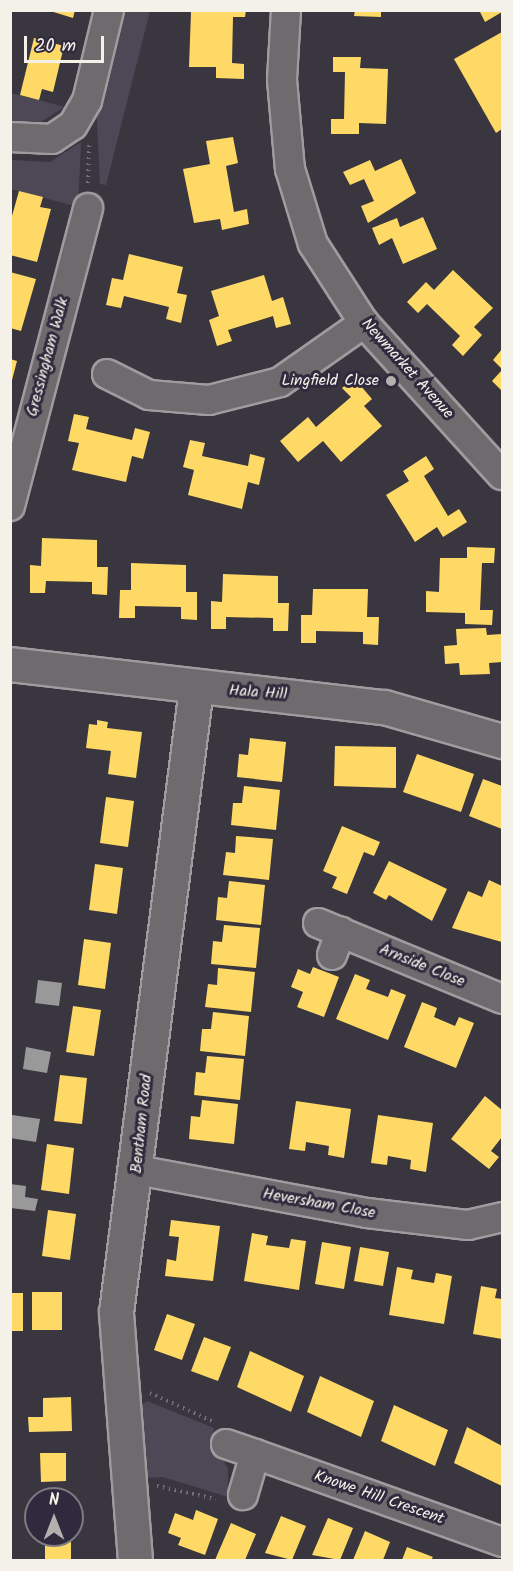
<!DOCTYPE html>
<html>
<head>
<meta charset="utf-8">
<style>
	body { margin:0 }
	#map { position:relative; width:513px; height:1571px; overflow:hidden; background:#393640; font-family:Kalam,sans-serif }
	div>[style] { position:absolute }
	.green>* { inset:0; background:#4d4856 }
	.homes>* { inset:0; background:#ffd966 }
	.industry>* { inset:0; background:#999 }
	.path>* { height:4px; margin-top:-2px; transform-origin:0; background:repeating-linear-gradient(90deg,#747276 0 1.5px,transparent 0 6px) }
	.roads { filter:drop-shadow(2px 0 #9e9c9f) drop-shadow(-2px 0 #9e9c9f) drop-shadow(0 2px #9e9c9f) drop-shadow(0 -2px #9e9c9f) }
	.street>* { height:28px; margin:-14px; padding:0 14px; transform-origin:14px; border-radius:14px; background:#6d6b6d }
	.secondary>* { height:33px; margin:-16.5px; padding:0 16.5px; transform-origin:16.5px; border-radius:16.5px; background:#6d6b6d }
	.dots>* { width:16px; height:16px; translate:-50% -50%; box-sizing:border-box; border:3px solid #2f2a3d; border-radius:50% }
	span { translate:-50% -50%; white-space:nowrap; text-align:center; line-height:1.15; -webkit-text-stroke:6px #2f2a3d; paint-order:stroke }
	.street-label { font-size:16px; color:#f4f1e8 }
	.poi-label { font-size:16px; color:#f4f1e8 }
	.right { translate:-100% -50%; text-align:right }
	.frame { position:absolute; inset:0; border:12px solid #f4f1e8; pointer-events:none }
	.north { position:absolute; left:24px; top:1487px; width:60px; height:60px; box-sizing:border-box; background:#2f2a3d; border:2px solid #7e7a81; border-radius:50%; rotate:0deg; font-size:16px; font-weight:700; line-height:24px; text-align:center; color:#f4f1e8 }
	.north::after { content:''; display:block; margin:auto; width:21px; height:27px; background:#b3b0ad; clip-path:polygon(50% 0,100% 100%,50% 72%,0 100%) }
	.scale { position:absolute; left:24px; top:36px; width:80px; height:27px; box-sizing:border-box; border:3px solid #f4f1e8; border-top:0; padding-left:8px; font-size:18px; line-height:21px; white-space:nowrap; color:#f4f1e8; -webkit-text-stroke:4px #2f2a3d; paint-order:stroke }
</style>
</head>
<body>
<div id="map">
	<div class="green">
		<div style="clip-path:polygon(120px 11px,150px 11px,106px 185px,100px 184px,96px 101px)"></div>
		<div style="clip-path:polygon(11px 93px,39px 100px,64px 107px,36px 125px,11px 122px)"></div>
		<div style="clip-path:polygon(81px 142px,78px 207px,11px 189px,11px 160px,50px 162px)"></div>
		<div style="clip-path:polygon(147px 1401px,214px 1428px,211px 1442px,228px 1468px,228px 1497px,163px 1477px,146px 1478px,140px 1406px)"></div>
	</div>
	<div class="homes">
		<div style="clip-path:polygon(47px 10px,75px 10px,73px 18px)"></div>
		<div style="clip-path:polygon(246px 10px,245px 17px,233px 17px,232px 63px,244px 64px,244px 79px,216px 78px,216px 67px,189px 67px,191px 12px)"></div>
		<div style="clip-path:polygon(355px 10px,381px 10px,381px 17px,354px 16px)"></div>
		<div style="clip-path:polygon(479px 10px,502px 10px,502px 12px,485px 22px)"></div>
		<div style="clip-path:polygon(502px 32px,502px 129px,496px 133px,454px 59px)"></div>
		<div style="clip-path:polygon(34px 38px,64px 46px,53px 92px,42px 89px,39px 100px,20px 95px)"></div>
		<div style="clip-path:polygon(333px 57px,361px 57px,360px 68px,388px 69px,386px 124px,359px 123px,359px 134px,331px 134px,331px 119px,344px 119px,345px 72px,333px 72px)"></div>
		<div style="clip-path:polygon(233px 137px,238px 163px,226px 166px,234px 212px,247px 209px,249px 224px,222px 230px,220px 219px,194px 223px,183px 169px,210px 164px,206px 141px)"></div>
		<div style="clip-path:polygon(401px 159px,416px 193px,368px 223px,361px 206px,374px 201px,364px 179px,350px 185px,343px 172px,370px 160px,375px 171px)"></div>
		<div style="clip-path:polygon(19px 191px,43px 197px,40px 207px,51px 209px,37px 262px,10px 255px,10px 223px)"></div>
		<div style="clip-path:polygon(423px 217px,437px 249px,403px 264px,392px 238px,379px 245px,372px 228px,397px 218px,400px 227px)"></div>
		<div style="clip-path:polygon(129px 254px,183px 267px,177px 293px,187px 295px,181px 323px,166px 319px,169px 307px,124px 296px,121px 308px,106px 305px,112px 278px,123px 280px)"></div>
		<div style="clip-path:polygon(453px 270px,493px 308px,474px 327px,482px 335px,463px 356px,452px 345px,460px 336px,427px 304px,418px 313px,407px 302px,426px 282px,434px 290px)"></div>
		<div style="clip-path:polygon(10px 272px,36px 279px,21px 331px,10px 328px)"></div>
		<div style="clip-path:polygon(264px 275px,272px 301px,283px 297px,291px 324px,276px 328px,273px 316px,228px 330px,232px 341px,217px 346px,209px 320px,219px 316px,211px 291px)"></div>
		<div style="clip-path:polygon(502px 349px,502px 369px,493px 360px)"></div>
		<div style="clip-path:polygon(10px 359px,17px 361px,11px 384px,10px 384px)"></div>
		<div style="clip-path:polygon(502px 370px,502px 391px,492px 381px)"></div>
		<div style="clip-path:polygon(354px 378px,372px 399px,364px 406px,382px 426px,341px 462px,323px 441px,298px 462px,280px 441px,308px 417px,316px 427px,351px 397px,342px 388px)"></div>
		<div style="clip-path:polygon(74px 414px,89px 417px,86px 429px,132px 440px,135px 428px,150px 432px,143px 459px,132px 456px,126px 482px,72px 470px,79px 443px,68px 441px)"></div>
		<div style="clip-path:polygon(190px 440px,205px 443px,202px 456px,248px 466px,250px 454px,265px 458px,259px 485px,248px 482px,242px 509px,188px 495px,194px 470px,183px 467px)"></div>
		<div style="clip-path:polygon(426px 456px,434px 469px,424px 476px,448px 516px,459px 509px,467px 522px,443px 537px,437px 527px,415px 542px,386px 495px,409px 481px,403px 471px)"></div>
		<div style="clip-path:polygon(42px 538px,97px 540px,97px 567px,108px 567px,107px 595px,92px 594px,92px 582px,46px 581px,45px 593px,30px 593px,30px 565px,41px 566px)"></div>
		<div style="clip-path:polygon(467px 547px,495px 548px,494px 563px,482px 563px,480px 610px,493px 610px,492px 625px,465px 624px,465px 613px,426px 612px,426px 591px,439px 592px,440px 558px,467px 558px)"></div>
		<div style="clip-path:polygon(131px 563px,186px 565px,186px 592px,197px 592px,197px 620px,181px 619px,181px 607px,135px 606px,135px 618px,119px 618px,120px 590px,131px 590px)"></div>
		<div style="clip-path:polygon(223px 574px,278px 576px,278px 603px,289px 603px,288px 631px,273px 631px,273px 618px,226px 617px,226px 629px,211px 629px,211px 601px,222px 602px)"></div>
		<div style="clip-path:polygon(313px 589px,368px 589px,367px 617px,379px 617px,378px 645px,363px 644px,363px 632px,316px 631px,316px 643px,301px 643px,301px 615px,312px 615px)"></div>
		<div style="clip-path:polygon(486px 628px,487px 635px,502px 634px,502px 662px,489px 663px,490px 674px,460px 675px,459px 663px,445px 664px,444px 646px,457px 645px,456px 629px)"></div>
		<div style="clip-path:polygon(97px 720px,108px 722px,107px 728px,142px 732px,136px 778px,108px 774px,111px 751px,86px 748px,89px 724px,97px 725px)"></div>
		<div style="clip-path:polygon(250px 738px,286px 742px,282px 782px,237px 777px,239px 754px,248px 755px)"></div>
		<div style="clip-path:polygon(335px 746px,396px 747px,396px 788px,334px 786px)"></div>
		<div style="clip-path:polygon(417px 754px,474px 774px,461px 812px,403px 792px)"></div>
		<div style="clip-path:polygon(483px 779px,502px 786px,502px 829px,469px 816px)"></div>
		<div style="clip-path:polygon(244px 786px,280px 790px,276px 830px,231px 825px,233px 803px,242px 803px)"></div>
		<div style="clip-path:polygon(106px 797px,134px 801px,128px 847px,100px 843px)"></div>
		<div style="clip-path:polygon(342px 826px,380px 842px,374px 856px,364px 852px,347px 894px,332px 888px,337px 877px,323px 871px)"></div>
		<div style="clip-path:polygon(236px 836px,273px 839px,269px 880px,223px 875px,226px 852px,235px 853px)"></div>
		<div style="clip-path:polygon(389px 861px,447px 889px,432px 921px,389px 895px,386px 900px,373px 893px)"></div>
		<div style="clip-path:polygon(95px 864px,123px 868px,117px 914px,89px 910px)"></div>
		<div style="clip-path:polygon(489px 880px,502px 886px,502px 942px,452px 928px,468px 891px,482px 897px)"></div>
		<div style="clip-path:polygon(229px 881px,265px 885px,261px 925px,216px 920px,218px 897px,227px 898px)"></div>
		<div style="clip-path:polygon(224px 925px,260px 928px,256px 968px,211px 964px,213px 941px,222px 942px)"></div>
		<div style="clip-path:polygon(84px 939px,111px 943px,105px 989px,78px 985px)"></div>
		<div style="clip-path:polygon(313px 967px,339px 977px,324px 1017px,297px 1007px,303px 992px,291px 987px,298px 969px,310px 974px)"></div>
		<div style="clip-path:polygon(218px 968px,255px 972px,251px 1012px,205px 1007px,208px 984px,217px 985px)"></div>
		<div style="clip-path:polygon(355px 974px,370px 980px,366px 989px,388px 997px,391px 989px,406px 995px,388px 1040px,336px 1019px)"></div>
		<div style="clip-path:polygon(422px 1002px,437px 1008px,434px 1017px,455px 1026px,459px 1017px,474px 1023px,456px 1068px,404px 1047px)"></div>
		<div style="clip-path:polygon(73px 1006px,101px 1010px,94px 1056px,66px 1052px)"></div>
		<div style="clip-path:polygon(213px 1012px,249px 1016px,245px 1056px,200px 1051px,202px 1029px,211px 1029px)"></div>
		<div style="clip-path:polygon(207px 1056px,244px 1059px,240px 1100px,194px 1095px,196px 1072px,205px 1073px)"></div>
		<div style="clip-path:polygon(60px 1075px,87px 1078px,82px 1124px,54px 1121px)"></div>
		<div style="clip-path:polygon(485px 1096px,502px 1110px,502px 1137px,491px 1151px,499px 1157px,489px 1169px,451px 1139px)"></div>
		<div style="clip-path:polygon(202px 1100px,238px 1104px,234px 1144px,189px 1139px,191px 1116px,200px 1117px)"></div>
		<div style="clip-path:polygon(296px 1101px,351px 1109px,344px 1158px,328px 1155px,329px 1146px,306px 1142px,305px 1151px,289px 1149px)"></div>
		<div style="clip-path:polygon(378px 1115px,433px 1123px,426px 1172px,410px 1169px,411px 1160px,388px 1156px,387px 1165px,371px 1163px)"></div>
		<div style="clip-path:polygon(47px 1144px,74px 1148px,69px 1194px,41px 1190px)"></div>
		<div style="clip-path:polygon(48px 1210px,76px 1214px,70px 1260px,42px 1256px)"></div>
		<div style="clip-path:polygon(171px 1220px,220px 1226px,213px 1281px,165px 1276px,167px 1259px,176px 1261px,179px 1237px,169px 1236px)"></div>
		<div style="clip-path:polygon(252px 1233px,268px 1236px,266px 1245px,289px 1248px,291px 1239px,306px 1241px,299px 1290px,244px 1281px)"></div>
		<div style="clip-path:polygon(322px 1242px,351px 1247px,344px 1289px,315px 1284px)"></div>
		<div style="clip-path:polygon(360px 1247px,389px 1252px,383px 1286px,354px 1281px)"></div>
		<div style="clip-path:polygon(397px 1267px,413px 1270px,411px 1279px,422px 1281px,434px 1283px,436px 1273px,452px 1276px,444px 1324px,389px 1315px)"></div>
		<div style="clip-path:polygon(481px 1286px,497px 1289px,495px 1298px,502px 1299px,502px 1339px,473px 1334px)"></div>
		<div style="clip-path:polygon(32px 1292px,62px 1292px,62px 1330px,32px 1330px)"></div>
		<div style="clip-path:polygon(10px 1293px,23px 1293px,23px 1331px,10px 1331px)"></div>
		<div style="clip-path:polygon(167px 1314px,195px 1324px,182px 1360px,154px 1350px)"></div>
		<div style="clip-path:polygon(204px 1337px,231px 1347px,218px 1381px,191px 1371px)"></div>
		<div style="clip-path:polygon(250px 1351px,304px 1376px,291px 1412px,237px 1387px)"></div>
		<div style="clip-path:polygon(320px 1376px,374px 1401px,361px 1437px,307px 1412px)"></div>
		<div style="clip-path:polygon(71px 1397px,72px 1431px,29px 1432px,28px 1417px,43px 1417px,43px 1398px)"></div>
		<div style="clip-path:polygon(394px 1405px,448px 1430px,435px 1466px,381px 1441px)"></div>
		<div style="clip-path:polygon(467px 1427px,502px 1446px,502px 1486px,454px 1463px)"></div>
		<div style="clip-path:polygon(40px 1453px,66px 1453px,66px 1481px,41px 1482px)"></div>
		<div style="clip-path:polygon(196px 1510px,218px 1519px,205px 1555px,178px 1545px,181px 1538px,168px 1533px,175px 1513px,193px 1520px)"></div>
		<div style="clip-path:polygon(281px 1516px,306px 1526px,292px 1560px,265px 1553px)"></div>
		<div style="clip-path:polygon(328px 1518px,353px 1528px,340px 1560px,312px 1555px)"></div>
		<div style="clip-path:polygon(231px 1523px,256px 1534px,245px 1560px,215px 1560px)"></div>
		<div style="clip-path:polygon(365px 1531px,390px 1542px,383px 1560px,353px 1560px)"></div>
		<div style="clip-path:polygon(45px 1541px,71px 1541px,71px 1560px,45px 1560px)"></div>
		<div style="clip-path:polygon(407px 1547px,433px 1557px,431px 1560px,402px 1560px)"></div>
	</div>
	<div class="industry">
		<div style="clip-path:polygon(38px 980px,62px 983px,59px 1006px,35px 1003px)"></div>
		<div style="clip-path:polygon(26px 1047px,51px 1052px,47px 1073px,23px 1069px)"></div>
		<div style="clip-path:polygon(12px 1115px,40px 1119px,36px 1142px,10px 1138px)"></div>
		<div style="clip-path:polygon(10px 1184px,26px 1186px,25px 1197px,38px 1199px,35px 1211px,11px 1208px)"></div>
	</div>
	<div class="path">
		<div style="left:88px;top:183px;width:38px;rotate:-88deg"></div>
		<div style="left:150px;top:1393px;width:68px;rotate:24.3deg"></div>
		<div style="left:157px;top:1486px;width:60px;rotate:12.4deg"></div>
	</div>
	<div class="roads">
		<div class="street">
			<div style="left:286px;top:10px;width:70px;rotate:93.3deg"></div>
			<div style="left:282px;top:80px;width:89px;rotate:84.9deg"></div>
			<div style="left:290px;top:169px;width:78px;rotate:73deg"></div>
			<div style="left:313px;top:244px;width:94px;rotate:57.2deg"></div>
			<div style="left:364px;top:323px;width:205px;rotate:47.8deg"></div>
			<div style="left:10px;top:137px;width:42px;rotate:2.7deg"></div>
			<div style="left:52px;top:139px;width:25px;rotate:-34deg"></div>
			<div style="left:73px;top:125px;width:28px;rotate:-60deg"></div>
			<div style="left:87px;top:101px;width:94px;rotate:-76.4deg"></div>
			<div style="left:107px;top:374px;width:47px;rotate:26.6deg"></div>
			<div style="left:149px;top:395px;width:60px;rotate:4.8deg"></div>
			<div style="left:209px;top:400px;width:73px;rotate:-14.2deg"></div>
			<div style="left:280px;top:382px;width:103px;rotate:-35.1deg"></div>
			<div style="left:10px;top:506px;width:308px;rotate:-75.3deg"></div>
			<div style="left:318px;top:923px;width:199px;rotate:22.4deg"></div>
			<div style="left:332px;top:955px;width:25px;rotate:-69deg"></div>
			<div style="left:137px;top:1170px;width:234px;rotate:10.6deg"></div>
			<div style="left:367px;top:1213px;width:102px;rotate:6.8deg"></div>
			<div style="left:468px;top:1225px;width:35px;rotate:-13deg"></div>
			<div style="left:226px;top:1444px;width:31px;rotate:19deg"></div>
			<div style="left:255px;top:1454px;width:43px;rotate:106.3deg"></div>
			<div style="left:255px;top:1454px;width:262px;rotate:19.6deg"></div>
		</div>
		<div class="secondary">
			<div style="left:10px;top:664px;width:376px;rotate:6.6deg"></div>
			<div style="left:384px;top:707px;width:123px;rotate:16.1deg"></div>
			<div style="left:135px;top:1560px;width:249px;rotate:-94.4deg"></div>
			<div style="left:116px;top:1312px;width:629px;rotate:-82.69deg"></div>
		</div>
	</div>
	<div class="dots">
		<div style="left:391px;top:381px;background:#b3b0ad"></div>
	</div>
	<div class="street-label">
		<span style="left:48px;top:357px;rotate:-75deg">Gressingham Walk</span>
		<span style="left:407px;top:369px;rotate:48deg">Newmarket Avenue</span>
		<span style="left:258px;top:693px;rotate:4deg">Hala Hill</span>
		<span style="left:422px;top:966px;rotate:22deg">Arnside Close</span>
		<span style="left:142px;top:1124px;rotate:-84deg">Bentham Road</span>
		<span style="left:319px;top:1204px;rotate:10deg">Heversham Close</span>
		<span style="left:379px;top:1498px;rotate:19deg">Knowe Hill Crescent</span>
	</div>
	<div class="poi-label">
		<span class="right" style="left:379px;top:381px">Lingfield Close</span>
	</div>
	<div class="frame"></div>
	<div class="north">N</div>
	<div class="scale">20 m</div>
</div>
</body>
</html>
